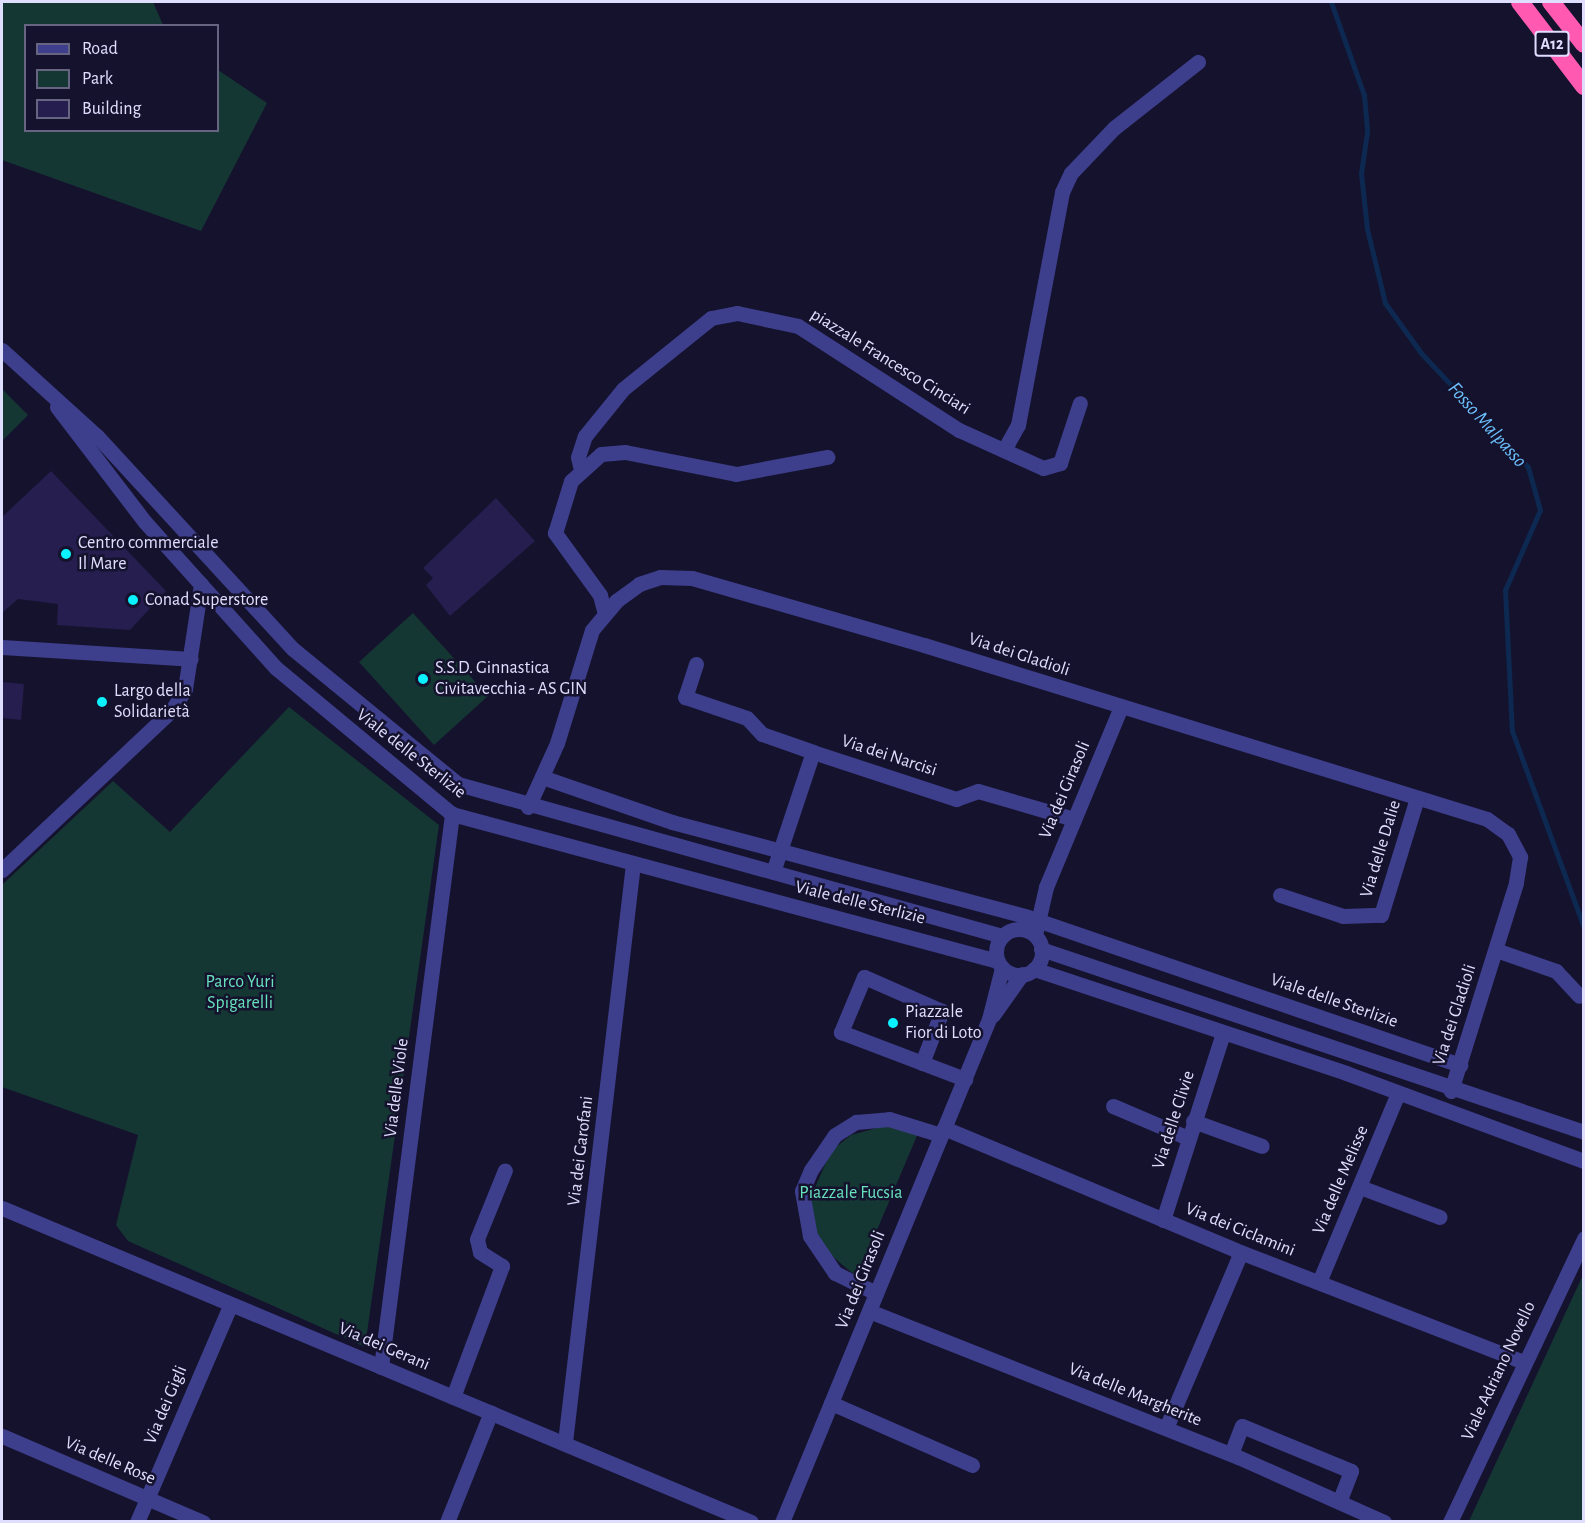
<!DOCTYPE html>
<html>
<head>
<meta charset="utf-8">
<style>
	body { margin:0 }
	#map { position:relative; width:1585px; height:1523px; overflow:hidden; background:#15122d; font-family:"Alegreya Sans",sans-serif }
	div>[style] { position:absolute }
	.green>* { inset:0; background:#153734 }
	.stream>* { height:5px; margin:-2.5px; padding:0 2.5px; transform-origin:2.5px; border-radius:2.5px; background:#0d2951 }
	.building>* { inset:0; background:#251e4e }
	.minor>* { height:15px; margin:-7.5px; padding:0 7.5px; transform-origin:7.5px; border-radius:7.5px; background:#3d3e8c }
	.minor>.ring { margin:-7.5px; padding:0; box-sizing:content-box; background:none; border:15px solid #3d3e8c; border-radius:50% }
	.motorway>* { height:18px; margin:-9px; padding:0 9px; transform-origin:9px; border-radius:9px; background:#ff59b1 }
	.dots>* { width:16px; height:16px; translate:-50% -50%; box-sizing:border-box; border:3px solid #15122d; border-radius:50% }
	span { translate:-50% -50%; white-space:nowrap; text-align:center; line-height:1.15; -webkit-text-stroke:5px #15122d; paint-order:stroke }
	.shield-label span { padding:2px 4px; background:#15122d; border:2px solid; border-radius:4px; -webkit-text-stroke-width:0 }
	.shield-label { font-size:16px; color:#e0deff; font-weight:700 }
	.street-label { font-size:18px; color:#e0deff }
	.poi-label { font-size:18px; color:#e0deff }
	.left { translate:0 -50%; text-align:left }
	.park-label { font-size:18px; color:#67e2bd }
	.water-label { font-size:20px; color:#6cc2ff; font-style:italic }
	.frame { position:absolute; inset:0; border:3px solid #e0deff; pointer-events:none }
	.legend { position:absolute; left:24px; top:24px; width:195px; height:108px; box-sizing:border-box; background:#15122d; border:2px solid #666481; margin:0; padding:8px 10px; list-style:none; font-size:18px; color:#e0deff }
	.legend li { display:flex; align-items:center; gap:12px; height:30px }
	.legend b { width:30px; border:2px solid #666481 }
</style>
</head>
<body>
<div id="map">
	<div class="green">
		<div style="clip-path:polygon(2px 2px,153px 2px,163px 25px,26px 26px,26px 130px,218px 130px,218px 70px,267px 103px,201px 231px,2px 160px)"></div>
		<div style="clip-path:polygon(2px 389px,28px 415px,2px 441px)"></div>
		<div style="clip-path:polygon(413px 613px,488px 696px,434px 745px,359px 662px)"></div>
		<div style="clip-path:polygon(289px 707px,439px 825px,365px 1347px,128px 1241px,116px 1225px,138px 1135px,2px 1087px,2px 885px,113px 781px,170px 832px)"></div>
		<div style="clip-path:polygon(888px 1125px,919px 1131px,857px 1277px,825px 1250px,813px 1230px,810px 1199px,831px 1151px,851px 1135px)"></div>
		<div style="clip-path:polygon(1583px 1275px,1583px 1521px,1469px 1521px)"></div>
	</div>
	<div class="stream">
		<div style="left:1331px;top:2px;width:99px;rotate:70.5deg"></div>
		<div style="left:1364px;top:95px;width:37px;rotate:85deg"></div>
		<div style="left:1367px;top:132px;width:41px;rotate:98.3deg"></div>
		<div style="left:1361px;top:173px;width:56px;rotate:83.9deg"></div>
		<div style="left:1367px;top:229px;width:76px;rotate:76.3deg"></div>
		<div style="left:1385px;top:303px;width:62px;rotate:54.2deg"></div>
		<div style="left:1421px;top:353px;width:156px;rotate:46.8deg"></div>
		<div style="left:1528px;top:467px;width:45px;rotate:74.4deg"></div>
		<div style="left:1540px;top:510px;width:87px;rotate:113.6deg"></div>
		<div style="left:1505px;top:590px;width:141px;rotate:87.2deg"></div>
		<div style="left:1512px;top:731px;width:210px;rotate:69.9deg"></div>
	</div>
	<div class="building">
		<div style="clip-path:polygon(51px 471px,166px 591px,130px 630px,57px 625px,58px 604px,18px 599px,2px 613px,2px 517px)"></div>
		<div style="clip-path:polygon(496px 498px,535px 541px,450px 616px,426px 585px,433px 578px,423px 568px)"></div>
		<div style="clip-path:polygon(2px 682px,24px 684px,21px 720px,2px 718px)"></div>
	</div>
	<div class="minor">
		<div style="left:2px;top:350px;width:128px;rotate:42.2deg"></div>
		<div style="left:97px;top:436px;width:289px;rotate:47.4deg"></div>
		<div style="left:293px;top:649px;width:213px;rotate:39.3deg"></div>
		<div style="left:458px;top:784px;width:565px;rotate:15.61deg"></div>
		<div style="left:57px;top:407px;width:145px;rotate:52.6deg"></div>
		<div style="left:145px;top:522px;width:196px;rotate:48.1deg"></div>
		<div style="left:276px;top:668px;width:229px;rotate:39.7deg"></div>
		<div style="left:452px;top:814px;width:564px;rotate:15.09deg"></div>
		<div style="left:1004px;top:450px;width:29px;rotate:-61deg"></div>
		<div style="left:1018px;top:425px;width:237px;rotate:-79.3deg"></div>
		<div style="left:1062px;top:192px;width:21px;rotate:-65deg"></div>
		<div style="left:1071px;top:173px;width:62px;rotate:-46.3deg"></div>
		<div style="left:1114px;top:128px;width:107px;rotate:-38.2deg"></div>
		<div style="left:581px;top:470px;width:13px;rotate:-103deg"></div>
		<div style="left:578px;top:457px;width:22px;rotate:-72deg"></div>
		<div style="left:585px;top:436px;width:60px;rotate:-51deg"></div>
		<div style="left:623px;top:389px;width:113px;rotate:-38.9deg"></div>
		<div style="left:711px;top:318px;width:26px;rotate:-11deg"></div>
		<div style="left:737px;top:313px;width:62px;rotate:12deg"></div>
		<div style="left:798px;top:326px;width:192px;rotate:32.9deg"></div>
		<div style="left:959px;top:430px;width:92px;rotate:24.3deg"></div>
		<div style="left:1043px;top:468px;width:18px;rotate:-16deg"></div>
		<div style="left:1060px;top:463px;width:63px;rotate:-71.6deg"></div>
		<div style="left:605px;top:614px;width:20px;rotate:-105deg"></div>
		<div style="left:600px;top:595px;width:77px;rotate:-126deg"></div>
		<div style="left:555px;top:533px;width:54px;rotate:-72.9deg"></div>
		<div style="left:571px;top:481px;width:40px;rotate:-42deg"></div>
		<div style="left:601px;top:454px;width:24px;rotate:-5deg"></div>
		<div style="left:625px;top:452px;width:113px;rotate:11.2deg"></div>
		<div style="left:736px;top:474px;width:93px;rotate:-10.6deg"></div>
		<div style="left:2px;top:647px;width:189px;rotate:3.6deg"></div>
		<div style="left:696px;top:664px;width:35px;rotate:108deg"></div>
		<div style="left:685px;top:697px;width:65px;rotate:18.7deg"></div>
		<div style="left:747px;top:718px;width:22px;rotate:47deg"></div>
		<div style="left:762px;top:734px;width:54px;rotate:19.4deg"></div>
		<div style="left:542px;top:777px;width:138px;rotate:19.1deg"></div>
		<div style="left:672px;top:822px;width:368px;rotate:14.9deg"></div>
		<div style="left:1028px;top:917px;width:457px;rotate:18.9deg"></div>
		<div style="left:528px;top:807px;width:70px;rotate:-65.6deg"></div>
		<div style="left:557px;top:743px;width:118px;rotate:-72.8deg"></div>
		<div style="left:592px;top:630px;width:38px;rotate:-50deg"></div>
		<div style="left:616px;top:601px;width:29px;rotate:-36deg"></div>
		<div style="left:639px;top:584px;width:22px;rotate:-18deg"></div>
		<div style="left:660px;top:577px;width:32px;rotate:2deg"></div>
		<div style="left:692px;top:578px;width:241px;rotate:16.1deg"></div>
		<div style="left:924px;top:645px;width:589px;rotate:17.17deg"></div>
		<div style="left:1487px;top:819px;width:26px;rotate:36deg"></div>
		<div style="left:1508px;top:834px;width:26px;rotate:62deg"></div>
		<div style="left:1520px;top:857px;width:26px;rotate:99deg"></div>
		<div style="left:1516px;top:883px;width:218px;rotate:107.4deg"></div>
		<div style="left:2px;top:870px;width:233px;rotate:-43.3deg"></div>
		<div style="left:172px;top:710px;width:25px;rotate:-58deg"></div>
		<div style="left:185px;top:689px;width:106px;rotate:-81.3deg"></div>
		<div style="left:773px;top:872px;width:126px;rotate:-71.6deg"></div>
		<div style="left:813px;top:752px;width:151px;rotate:18.2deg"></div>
		<div style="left:956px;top:799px;width:23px;rotate:-20deg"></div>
		<div style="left:978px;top:791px;width:100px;rotate:16.3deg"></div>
		<div style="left:1280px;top:895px;width:66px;rotate:18.4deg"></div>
		<div style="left:1343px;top:916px;width:38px;rotate:-2deg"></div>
		<div style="left:1381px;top:915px;width:122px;rotate:-72.9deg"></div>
		<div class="ring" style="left:996px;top:929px;width:31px;height:31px"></div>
		<div style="left:1035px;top:935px;width:49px;rotate:-77.1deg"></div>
		<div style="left:1046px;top:887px;width:195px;rotate:-67.4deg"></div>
		<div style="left:1041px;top:949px;width:573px;rotate:18.62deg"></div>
		<div style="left:1496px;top:950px;width:64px;rotate:19.3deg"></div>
		<div style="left:1556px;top:971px;width:34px;rotate:47deg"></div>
		<div style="left:1034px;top:969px;width:329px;rotate:18.4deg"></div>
		<div style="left:1346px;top:1073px;width:254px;rotate:20.3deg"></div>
		<div style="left:993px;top:1015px;width:50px;rotate:-54.7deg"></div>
		<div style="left:922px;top:1063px;width:56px;rotate:-69deg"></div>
		<div style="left:942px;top:1011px;width:85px;rotate:-156.4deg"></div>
		<div style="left:864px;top:977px;width:60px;rotate:112.7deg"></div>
		<div style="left:841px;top:1032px;width:133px;rotate:20.8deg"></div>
		<div style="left:1113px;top:1106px;width:82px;rotate:23.1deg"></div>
		<div style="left:1193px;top:1121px;width:73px;rotate:19.9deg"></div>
		<div style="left:944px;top:1128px;width:316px;rotate:22.7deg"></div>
		<div style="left:1235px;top:1250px;width:310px;rotate:21.2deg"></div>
		<div style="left:1360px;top:1187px;width:85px;rotate:20.6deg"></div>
		<div style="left:2px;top:1208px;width:812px;rotate:22.74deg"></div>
		<div style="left:1163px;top:1220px;width:196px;rotate:-72.2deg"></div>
		<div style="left:1319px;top:1282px;width:205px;rotate:-67.3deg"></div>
		<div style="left:876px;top:1293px;width:46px;rotate:-154deg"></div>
		<div style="left:835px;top:1273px;width:45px;rotate:-124deg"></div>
		<div style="left:810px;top:1236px;width:46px;rotate:-100.1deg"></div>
		<div style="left:802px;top:1191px;width:23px;rotate:-67deg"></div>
		<div style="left:811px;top:1170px;width:42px;rotate:-55.6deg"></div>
		<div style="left:835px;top:1135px;width:25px;rotate:-32deg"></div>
		<div style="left:856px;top:1122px;width:33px;rotate:-5deg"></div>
		<div style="left:889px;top:1119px;width:54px;rotate:17.1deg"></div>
		<div style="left:869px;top:1311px;width:397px;rotate:21.6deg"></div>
		<div style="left:1238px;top:1457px;width:160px;rotate:24deg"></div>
		<div style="left:381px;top:1367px;width:558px;rotate:-82.68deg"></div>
		<div style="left:453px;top:1397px;width:140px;rotate:-69.5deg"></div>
		<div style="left:502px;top:1266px;width:26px;rotate:-148deg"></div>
		<div style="left:480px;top:1252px;width:13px;rotate:-103deg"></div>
		<div style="left:477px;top:1239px;width:74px;rotate:-67.9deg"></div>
		<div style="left:831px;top:1403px;width:154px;rotate:23.7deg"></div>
		<div style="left:1166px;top:1428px;width:191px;rotate:-66.9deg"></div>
		<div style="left:2px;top:1436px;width:219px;rotate:23.2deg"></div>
		<div style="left:565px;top:1442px;width:582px;rotate:-83.29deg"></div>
		<div style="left:1231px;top:1454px;width:30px;rotate:-69deg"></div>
		<div style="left:1242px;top:1426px;width:118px;rotate:22.4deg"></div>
		<div style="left:1351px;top:1471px;width:33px;rotate:111deg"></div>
		<div style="left:137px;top:1522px;width:237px;rotate:-66.7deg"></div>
		<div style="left:447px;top:1522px;width:118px;rotate:-68.2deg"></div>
		<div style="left:782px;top:1522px;width:544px;rotate:-67.63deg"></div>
		<div style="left:989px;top:1019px;width:53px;rotate:-75.7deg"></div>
		<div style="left:1450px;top:1522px;width:314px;rotate:-64.7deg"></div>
	</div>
	<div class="motorway">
		<div style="left:1520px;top:2px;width:106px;rotate:52.7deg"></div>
		<div style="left:1551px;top:2px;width:53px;rotate:51.8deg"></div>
	</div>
	<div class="dots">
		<div style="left:66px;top:554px;background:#0af2ff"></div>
		<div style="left:133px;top:600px;background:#0af2ff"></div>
		<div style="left:423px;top:679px;background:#0af2ff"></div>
		<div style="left:102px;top:702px;background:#0af2ff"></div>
		<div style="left:893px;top:1023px;background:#0af2ff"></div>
	</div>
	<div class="shield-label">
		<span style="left:1552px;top:44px">A12</span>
	</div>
	<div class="street-label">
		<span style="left:890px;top:362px;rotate:32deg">piazzale Francesco Cinciari</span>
		<span style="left:1019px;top:655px;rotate:18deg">Via dei Gladioli</span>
		<span style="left:411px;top:754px;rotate:38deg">Viale delle Sterlizie</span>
		<span style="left:889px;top:756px;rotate:18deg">Via dei Narcisi</span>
		<span style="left:1065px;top:790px;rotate:-67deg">Via dei Girasoli</span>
		<span style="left:1381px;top:849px;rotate:-73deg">Via delle Dalie</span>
		<span style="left:860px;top:903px;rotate:14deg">Viale delle Sterlizie</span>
		<span style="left:1334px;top:1001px;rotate:19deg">Viale delle Sterlizie</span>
		<span style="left:1455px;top:1015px;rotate:-72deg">Via dei Gladioli</span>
		<span style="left:397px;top:1088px;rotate:-83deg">Via delle Viole</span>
		<span style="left:1174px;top:1120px;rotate:-72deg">Via delle Clivie</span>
		<span style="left:581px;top:1151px;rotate:-83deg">Via dei Garofani</span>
		<span style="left:1341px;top:1180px;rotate:-67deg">Via delle Melisse</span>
		<span style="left:1240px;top:1230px;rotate:22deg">Via dei Ciclamini</span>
		<span style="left:861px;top:1280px;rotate:-68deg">Via dei Girasoli</span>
		<span style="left:384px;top:1347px;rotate:23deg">Via dei Gerani</span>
		<span style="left:1499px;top:1371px;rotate:-65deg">Viale Adriano Novello</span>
		<span style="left:1135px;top:1395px;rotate:22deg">Via delle Margherite</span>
		<span style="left:166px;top:1405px;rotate:-67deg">Via dei Gigli</span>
		<span style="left:110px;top:1461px;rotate:23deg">Via delle Rose</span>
	</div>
	<div class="poi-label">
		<span class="left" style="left:78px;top:554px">Centro commerciale<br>Il Mare</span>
		<span class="left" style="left:145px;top:600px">Conad Superstore</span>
		<span class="left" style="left:435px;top:679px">S.S.D. Ginnastica<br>Civitavecchia - AS GIN</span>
		<span class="left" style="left:114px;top:702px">Largo della<br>Solidarietà</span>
		<span class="left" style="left:905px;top:1023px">Piazzale<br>Fior di Loto</span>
	</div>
	<div class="park-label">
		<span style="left:240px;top:993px">Parco Yuri<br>Spigarelli</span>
		<span style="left:851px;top:1193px">Piazzale Fucsia</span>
	</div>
	<div class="water-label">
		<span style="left:1487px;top:425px;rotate:48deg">Fosso Malpasso</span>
	</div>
	<div class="frame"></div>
	<ul class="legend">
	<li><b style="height:8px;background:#3d3e8c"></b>Road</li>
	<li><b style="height:16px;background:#153734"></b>Park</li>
	<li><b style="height:16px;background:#251e4e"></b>Building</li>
	</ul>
</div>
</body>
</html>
